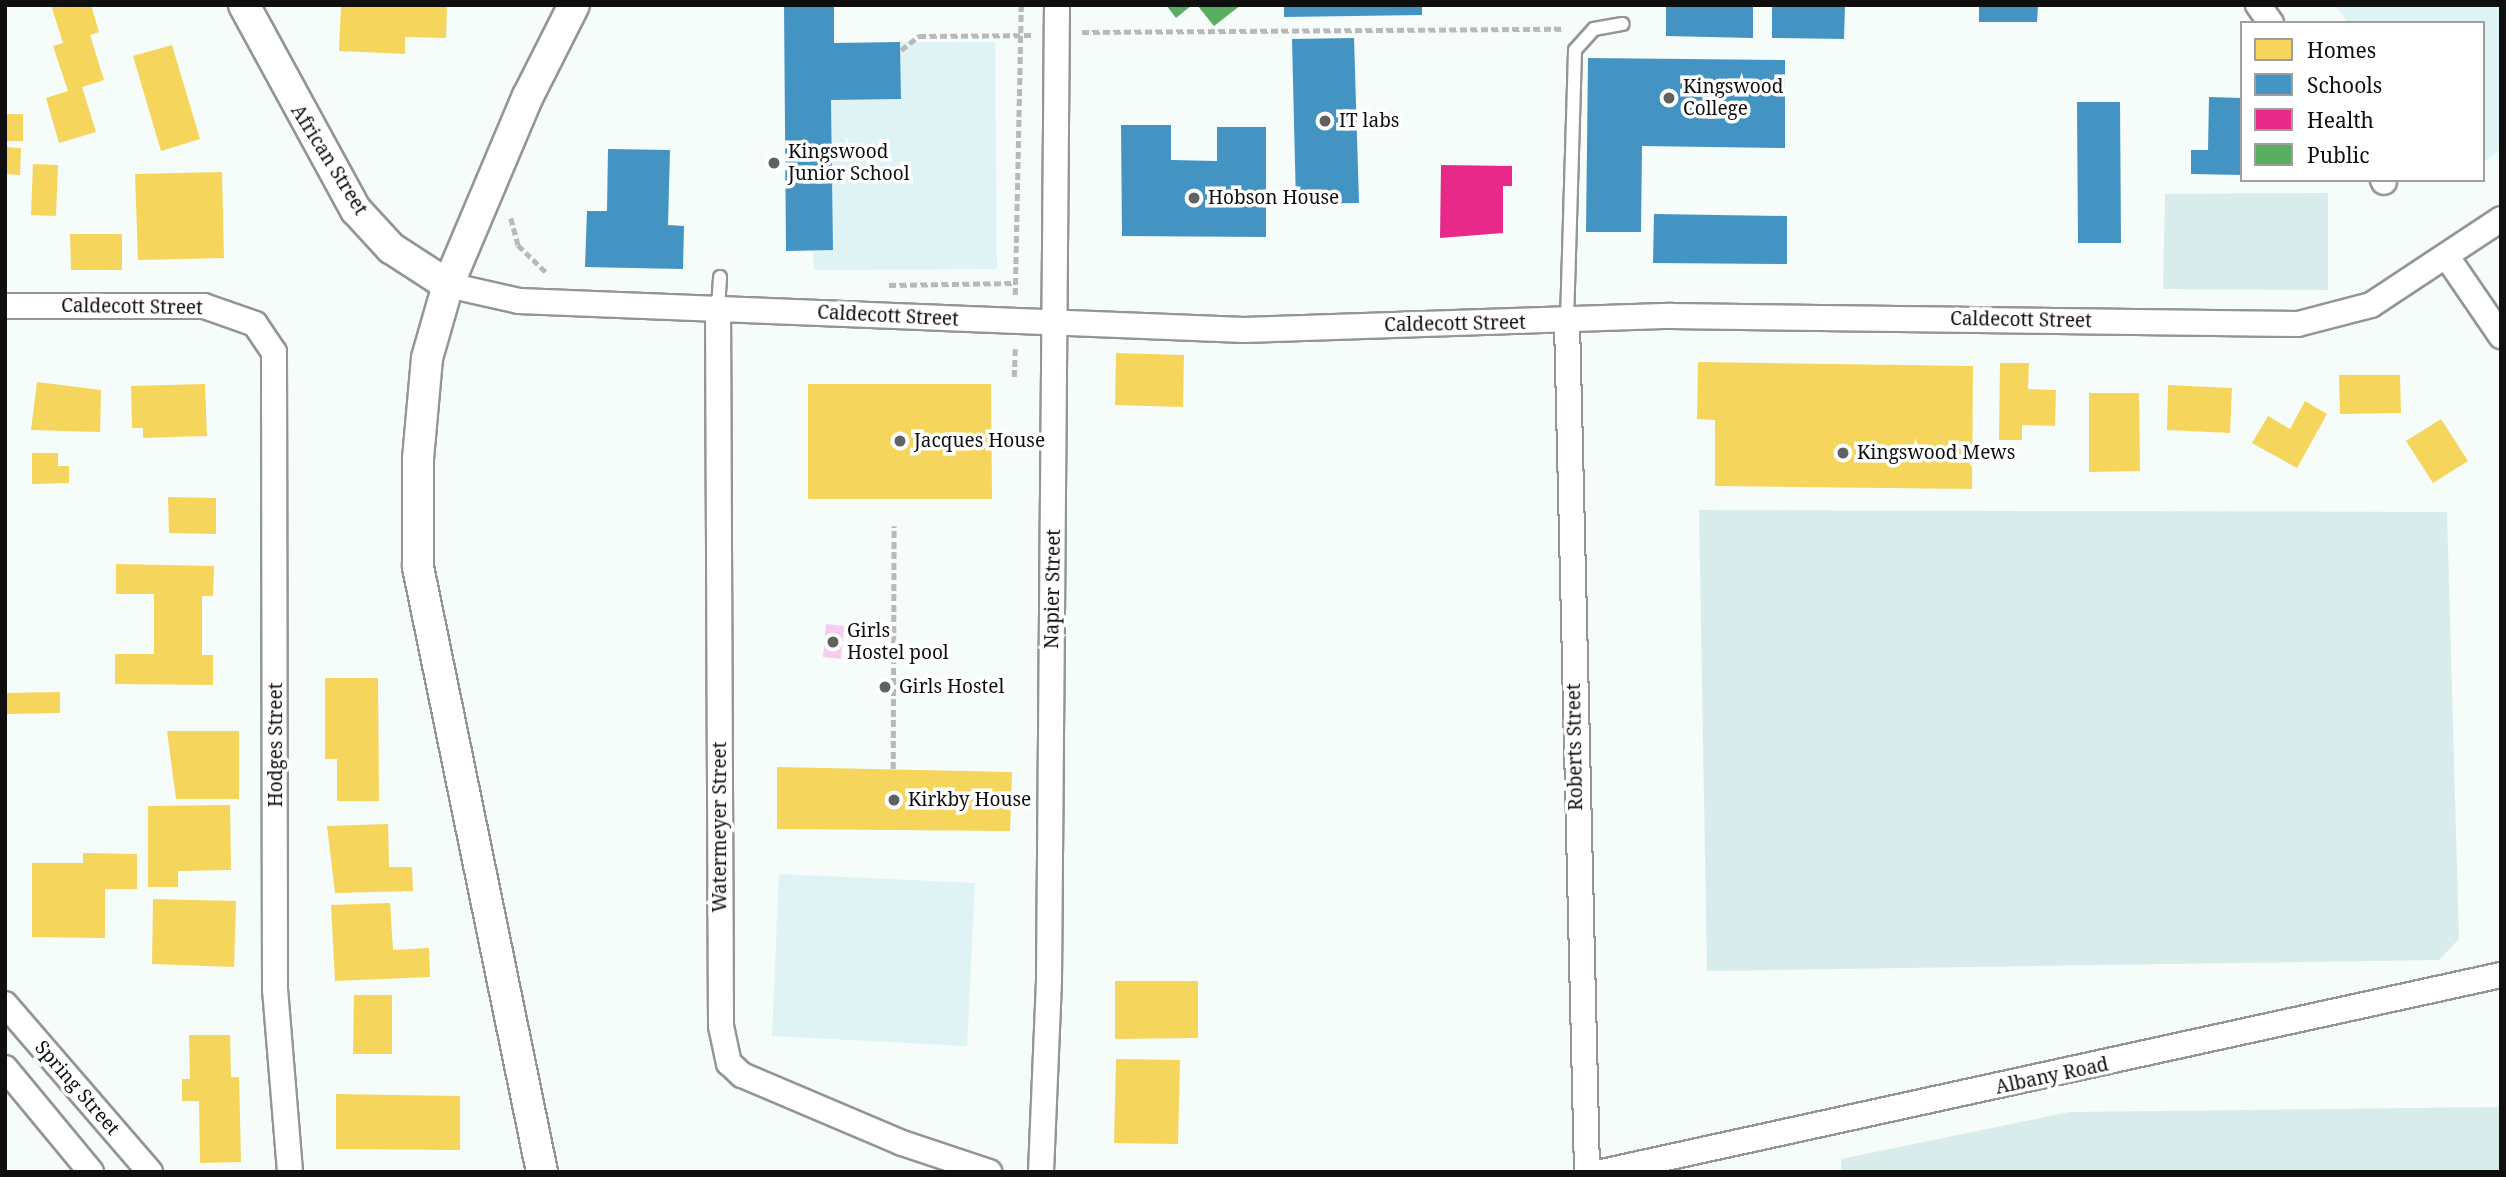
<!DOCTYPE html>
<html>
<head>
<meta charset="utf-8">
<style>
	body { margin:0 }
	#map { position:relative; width:2506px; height:1177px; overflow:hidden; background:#f5fcf9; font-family:"Noto Serif",serif }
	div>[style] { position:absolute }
	.cemetery>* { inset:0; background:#d9ecec }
	.pitch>* { inset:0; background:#dff3f5 }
	.water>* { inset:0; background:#f6ccef }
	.homes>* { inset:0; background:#f6d55c }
	.schools>* { inset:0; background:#4393c3 }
	.health>* { inset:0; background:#e7298a }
	.public>* { inset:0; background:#5aae61 }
	.path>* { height:4.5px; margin-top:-2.25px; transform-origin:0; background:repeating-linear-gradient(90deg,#b8b9b8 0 7px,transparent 0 10.5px) }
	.roads { filter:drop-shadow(2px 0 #939694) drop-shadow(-2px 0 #939694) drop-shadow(0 2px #939694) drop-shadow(0 -2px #939694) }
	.service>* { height:12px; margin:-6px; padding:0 6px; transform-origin:6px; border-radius:6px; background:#fefffe }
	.minor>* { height:24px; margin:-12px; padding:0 12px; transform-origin:12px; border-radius:12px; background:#fefffe }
	.tertiary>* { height:30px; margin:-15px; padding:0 15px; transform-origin:15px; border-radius:15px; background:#fefffe }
	.dots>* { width:19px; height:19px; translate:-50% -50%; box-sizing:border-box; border:4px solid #fff; border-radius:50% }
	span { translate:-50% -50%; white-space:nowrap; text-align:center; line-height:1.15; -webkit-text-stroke:7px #fff; paint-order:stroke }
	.poi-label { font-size:19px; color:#0f0f0f }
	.left { translate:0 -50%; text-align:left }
	.street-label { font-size:19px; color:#0f0f0f }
	.frame { position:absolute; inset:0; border:7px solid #0f0f0f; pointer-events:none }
	.legend { position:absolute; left:2240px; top:21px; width:245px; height:161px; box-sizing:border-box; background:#fff; border:2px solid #9f9f9f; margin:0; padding:9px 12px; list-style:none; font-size:21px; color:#0f0f0f }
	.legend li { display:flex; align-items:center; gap:14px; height:35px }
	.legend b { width:35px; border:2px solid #9f9f9f }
</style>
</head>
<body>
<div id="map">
	<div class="cemetery">
		<div style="clip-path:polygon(2328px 193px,2328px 290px,2163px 289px,2165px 194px)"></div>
		<div style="clip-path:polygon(1699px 510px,2447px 512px,2459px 939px,2439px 960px,1707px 971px)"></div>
		<div style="clip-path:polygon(2501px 1107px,2501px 1172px,1841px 1172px,1841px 1159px,2069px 1112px)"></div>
	</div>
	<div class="pitch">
		<div style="clip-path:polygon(2335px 5px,2501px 5px,2501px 150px,2483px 162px,2483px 23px,2348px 23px)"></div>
		<div style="clip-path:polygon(900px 42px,995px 42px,997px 269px,814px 270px,813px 250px,833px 250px,831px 100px,901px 99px)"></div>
		<div style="clip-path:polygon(779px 874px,975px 883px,967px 1046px,772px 1036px)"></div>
	</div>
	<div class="water">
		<div style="clip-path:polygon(826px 624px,844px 626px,841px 659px,823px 657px)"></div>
	</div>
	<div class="homes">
		<div style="clip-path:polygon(51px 5px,91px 5px,99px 32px,90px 35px,104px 80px,82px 87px,96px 132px,59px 143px,46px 98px,68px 91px,53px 46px,63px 43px)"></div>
		<div style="clip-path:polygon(341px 5px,447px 5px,446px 38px,405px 37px,405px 54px,339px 51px)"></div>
		<div style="clip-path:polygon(172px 45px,200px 139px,161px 151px,133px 56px)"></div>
		<div style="clip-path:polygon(5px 114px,23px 114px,23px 141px,5px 141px)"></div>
		<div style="clip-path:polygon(5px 147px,21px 148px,20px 175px,5px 174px)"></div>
		<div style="clip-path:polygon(33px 164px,58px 165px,56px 216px,31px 215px)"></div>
		<div style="clip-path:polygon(222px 172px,224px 258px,138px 260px,135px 174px)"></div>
		<div style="clip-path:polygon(70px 234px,122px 234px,122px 270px,71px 270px)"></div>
		<div style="clip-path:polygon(1116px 353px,1184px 355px,1183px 407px,1115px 405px)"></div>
		<div style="clip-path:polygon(1698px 362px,1973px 366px,1972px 489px,1715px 486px,1715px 420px,1697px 419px)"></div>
		<div style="clip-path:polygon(2000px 363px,2029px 363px,2028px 389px,2056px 390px,2055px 426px,2022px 425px,2022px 440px,1999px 440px)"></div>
		<div style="clip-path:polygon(2339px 375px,2400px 375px,2401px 413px,2340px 414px)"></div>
		<div style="clip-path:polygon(37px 382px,101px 390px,100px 432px,31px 430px)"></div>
		<div style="clip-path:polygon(205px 384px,207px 436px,143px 438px,143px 428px,132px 428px,131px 386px)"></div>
		<div style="clip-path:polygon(808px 384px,991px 384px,992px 499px,808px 499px)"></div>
		<div style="clip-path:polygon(2168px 385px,2232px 388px,2230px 433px,2167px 430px)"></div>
		<div style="clip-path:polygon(2089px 393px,2139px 393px,2140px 471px,2089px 472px)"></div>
		<div style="clip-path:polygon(2305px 401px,2327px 414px,2297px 468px,2252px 443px,2268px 416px,2290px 429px)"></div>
		<div style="clip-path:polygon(2441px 419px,2468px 461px,2433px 483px,2406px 441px)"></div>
		<div style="clip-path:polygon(32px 453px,58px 453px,58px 466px,69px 466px,69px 483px,32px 484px)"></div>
		<div style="clip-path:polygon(168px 497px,216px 498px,216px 534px,169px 533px)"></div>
		<div style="clip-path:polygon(116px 564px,214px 566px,213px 596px,202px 596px,202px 655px,213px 655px,213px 685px,115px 684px,115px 654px,154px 654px,154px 594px,116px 594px)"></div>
		<div style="clip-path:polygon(325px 678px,378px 678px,379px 801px,337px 801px,337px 759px,325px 759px)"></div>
		<div style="clip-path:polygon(60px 692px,60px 713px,5px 714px,5px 693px)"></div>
		<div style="clip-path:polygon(167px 731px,239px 731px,239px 799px,176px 799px)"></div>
		<div style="clip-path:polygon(777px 767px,1012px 772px,1010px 831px,777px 829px)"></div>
		<div style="clip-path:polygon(230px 805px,231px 870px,178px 871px,178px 887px,148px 887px,148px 806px)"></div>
		<div style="clip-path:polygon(388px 824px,389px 867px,412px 867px,413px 891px,335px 893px,327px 826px)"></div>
		<div style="clip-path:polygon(83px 853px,137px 854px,137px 889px,105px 889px,105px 938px,32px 937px,32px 863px,83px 863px)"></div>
		<div style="clip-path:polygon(153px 899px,236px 901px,234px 967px,152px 964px)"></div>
		<div style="clip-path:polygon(390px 903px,393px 950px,429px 948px,430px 977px,335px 981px,331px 905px)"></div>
		<div style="clip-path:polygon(1115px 981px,1198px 981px,1198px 1038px,1115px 1039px)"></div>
		<div style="clip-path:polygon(354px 995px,392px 995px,392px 1054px,353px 1054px)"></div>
		<div style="clip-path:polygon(189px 1035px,230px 1035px,231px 1077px,239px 1077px,241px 1162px,200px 1163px,199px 1101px,182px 1101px,182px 1079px,190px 1079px)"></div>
		<div style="clip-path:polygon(1116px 1059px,1180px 1060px,1178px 1144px,1114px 1143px)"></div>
		<div style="clip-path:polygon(336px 1094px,460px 1096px,460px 1150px,336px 1149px)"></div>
	</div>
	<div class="schools">
		<div style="clip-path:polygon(784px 5px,834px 5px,834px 43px,900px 42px,901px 99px,831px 100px,833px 250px,786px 251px)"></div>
		<div style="clip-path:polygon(1284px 5px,1422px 5px,1422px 15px,1284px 17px)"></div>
		<div style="clip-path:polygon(1666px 5px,1753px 5px,1753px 38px,1666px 36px)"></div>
		<div style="clip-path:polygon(1772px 5px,1845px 5px,1844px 39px,1772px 38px)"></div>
		<div style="clip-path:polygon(1979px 5px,2038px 5px,2037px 22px,1979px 22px)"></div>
		<div style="clip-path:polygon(1354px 38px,1359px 203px,1296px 204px,1292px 39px)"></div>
		<div style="clip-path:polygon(1588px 58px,1785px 60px,1785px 148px,1642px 146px,1641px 232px,1586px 232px)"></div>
		<div style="clip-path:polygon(2209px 97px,2242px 98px,2242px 175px,2191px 174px,2191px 150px,2208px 150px)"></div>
		<div style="clip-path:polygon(2077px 102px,2120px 102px,2121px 243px,2078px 243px)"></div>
		<div style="clip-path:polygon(1121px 125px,1171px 125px,1171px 160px,1217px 161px,1217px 127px,1266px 127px,1266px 237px,1122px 236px)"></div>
		<div style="clip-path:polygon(608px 149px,670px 150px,668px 225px,684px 226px,683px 269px,585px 267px,587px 211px,607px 211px)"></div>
		<div style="clip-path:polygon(1654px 214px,1787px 216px,1787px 264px,1653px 263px)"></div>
	</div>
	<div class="health">
		<div style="clip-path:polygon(1441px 165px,1512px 166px,1512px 186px,1503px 186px,1503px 233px,1440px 238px)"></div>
	</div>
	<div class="public">
		<div style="clip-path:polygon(1166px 5px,1192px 5px,1176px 18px)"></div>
		<div style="clip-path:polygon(1197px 5px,1241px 5px,1214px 26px)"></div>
	</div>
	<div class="path">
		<div style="left:1082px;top:32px;width:481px;rotate:-0.4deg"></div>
		<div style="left:901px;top:50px;width:23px;rotate:-38deg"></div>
		<div style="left:919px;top:36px;width:112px;rotate:-0.5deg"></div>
		<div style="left:511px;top:218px;width:28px;rotate:75deg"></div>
		<div style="left:518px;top:245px;width:40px;rotate:44deg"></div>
		<div style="left:889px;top:285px;width:125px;rotate:-0.9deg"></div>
		<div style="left:1015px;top:295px;width:290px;rotate:-88.8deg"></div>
		<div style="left:1014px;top:377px;width:28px;rotate:-88deg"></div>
		<div style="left:893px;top:769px;width:243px;rotate:-89.8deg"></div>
	</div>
	<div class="roads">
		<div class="service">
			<div style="left:718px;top:307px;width:30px;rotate:-86deg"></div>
			<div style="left:1567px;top:321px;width:271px;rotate:-88.3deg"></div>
			<div style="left:1575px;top:50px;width:28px;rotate:-48deg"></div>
			<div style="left:1594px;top:29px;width:29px;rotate:-10deg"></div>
		</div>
		<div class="minor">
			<div style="left:2258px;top:5px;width:22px;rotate:54deg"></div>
			<div style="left:2383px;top:180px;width:2px;rotate:63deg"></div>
			<div style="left:2447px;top:257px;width:96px;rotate:55.6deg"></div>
			<div style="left:448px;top:285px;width:73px;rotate:12.7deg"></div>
			<div style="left:519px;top:301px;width:726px;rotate:2.29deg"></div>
			<div style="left:1244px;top:330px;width:427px;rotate:-1.9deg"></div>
			<div style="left:1671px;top:316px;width:627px;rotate:0.73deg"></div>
			<div style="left:2298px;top:324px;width:75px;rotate:-14.6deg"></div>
			<div style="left:2371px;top:305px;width:156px;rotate:-33.5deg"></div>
			<div style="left:5px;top:306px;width:199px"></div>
			<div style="left:204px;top:306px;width:54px;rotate:19.4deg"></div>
			<div style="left:255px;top:324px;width:34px;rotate:56deg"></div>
			<div style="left:274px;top:352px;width:637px;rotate:89.91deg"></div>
			<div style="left:275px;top:989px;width:184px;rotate:85.3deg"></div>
			<div style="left:718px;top:307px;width:719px;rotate:89.76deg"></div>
			<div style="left:721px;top:1026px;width:38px;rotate:78deg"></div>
			<div style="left:729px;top:1063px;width:18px;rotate:43deg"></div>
			<div style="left:742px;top:1075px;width:174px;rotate:23deg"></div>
			<div style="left:902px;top:1143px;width:92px;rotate:18.4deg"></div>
			<div style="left:1567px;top:322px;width:850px;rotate:88.65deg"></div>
			<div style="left:5px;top:1004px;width:222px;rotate:49.2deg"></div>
			<div style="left:5px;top:1068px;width:135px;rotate:50.4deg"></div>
			<div style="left:1041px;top:1172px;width:193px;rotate:-87.6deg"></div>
			<div style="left:1049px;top:979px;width:974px;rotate:-89.53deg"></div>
			<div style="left:1602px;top:1172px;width:920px;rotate:-12.36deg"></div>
		</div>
		<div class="tertiary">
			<div style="left:244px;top:5px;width:234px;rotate:61.4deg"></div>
			<div style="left:356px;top:210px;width:52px;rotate:47.4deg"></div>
			<div style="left:391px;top:248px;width:68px;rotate:33deg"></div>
			<div style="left:542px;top:1172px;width:618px;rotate:-101.58deg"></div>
			<div style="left:418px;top:567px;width:108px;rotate:-90deg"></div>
			<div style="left:418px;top:459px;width:101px;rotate:-84.9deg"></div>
			<div style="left:427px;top:358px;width:76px;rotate:-74deg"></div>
			<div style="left:448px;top:285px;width:205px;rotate:-67.1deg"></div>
			<div style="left:528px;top:96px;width:102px;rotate:-63.2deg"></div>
		</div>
	</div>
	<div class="dots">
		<div style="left:1669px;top:98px;background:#606261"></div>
		<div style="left:1325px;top:121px;background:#606261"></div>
		<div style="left:774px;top:163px;background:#606261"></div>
		<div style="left:1194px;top:198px;background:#606261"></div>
		<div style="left:900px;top:441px;background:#606261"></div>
		<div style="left:1843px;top:453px;background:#606261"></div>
		<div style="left:833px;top:642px;background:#606261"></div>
		<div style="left:885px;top:687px;background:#606261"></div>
		<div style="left:894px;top:800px;background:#606261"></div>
	</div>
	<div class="poi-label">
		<span class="left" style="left:1683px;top:98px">Kingswood<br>College</span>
		<span class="left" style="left:1339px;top:121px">IT labs</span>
		<span class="left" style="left:788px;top:163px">Kingswood<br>Junior School</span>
		<span class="left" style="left:1208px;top:198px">Hobson House</span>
		<span class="left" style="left:914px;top:441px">Jacques House</span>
		<span class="left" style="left:1857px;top:453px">Kingswood Mews</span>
		<span class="left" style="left:847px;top:642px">Girls<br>Hostel pool</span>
		<span class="left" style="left:899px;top:687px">Girls Hostel</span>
		<span class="left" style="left:908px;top:800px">Kirkby House</span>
	</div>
	<div class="street-label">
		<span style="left:329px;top:160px;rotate:58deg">African Street</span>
		<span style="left:132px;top:307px;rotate:1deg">Caldecott Street</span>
		<span style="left:888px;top:316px;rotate:3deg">Caldecott Street</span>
		<span style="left:2021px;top:320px;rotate:1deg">Caldecott Street</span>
		<span style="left:1455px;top:324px;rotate:-1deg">Caldecott Street</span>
		<span style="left:1053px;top:589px;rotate:-89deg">Napier Street</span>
		<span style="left:276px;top:745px;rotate:-90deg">Hodges Street</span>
		<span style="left:1575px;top:747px;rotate:-91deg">Roberts Street</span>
		<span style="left:720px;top:827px;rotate:-90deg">Watermeyer Street</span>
		<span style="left:2052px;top:1076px;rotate:-12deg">Albany Road</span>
		<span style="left:77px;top:1088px;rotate:49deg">Spring Street</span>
	</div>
	<div class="frame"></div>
	<ul class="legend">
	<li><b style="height:19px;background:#f6d55c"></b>Homes</li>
	<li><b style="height:19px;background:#4393c3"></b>Schools</li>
	<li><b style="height:19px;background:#e7298a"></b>Health</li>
	<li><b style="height:19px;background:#5aae61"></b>Public</li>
	</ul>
</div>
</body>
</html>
